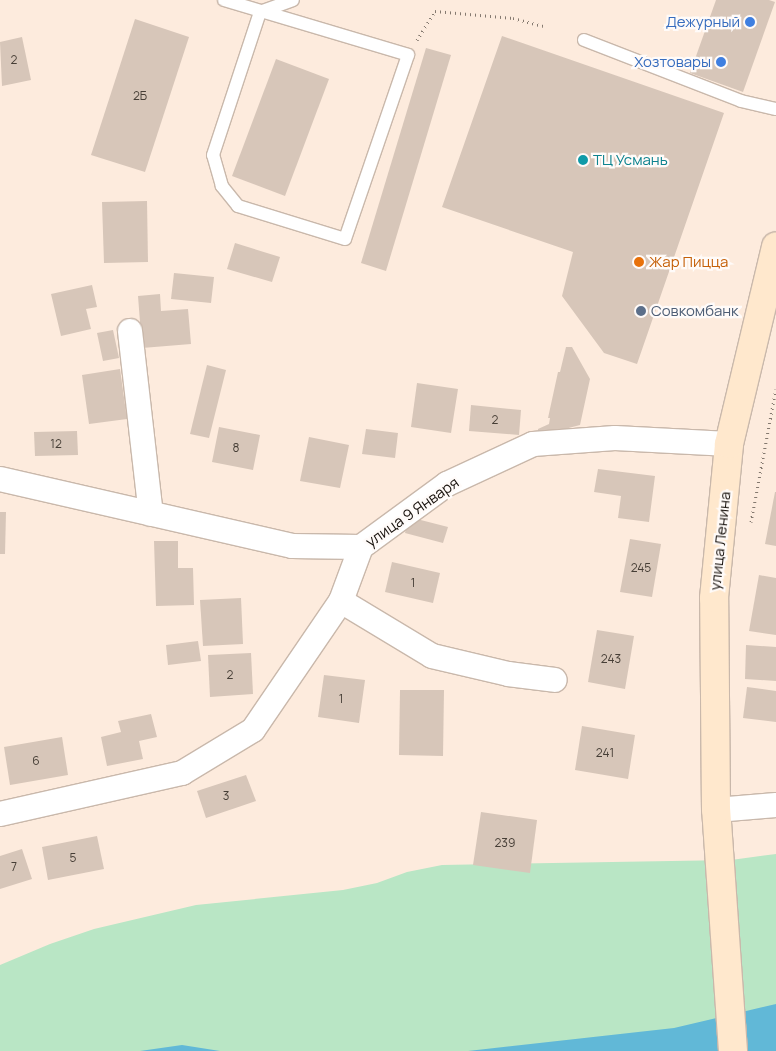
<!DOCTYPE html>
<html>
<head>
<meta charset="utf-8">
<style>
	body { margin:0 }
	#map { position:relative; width:776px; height:1051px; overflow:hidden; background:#fdebdd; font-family:Manrope,sans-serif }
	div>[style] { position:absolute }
	.green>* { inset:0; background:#b9e6c5 }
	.water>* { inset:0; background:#61b8d7 }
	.building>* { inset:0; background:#d7c6b9 }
	.path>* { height:3px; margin-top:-1.5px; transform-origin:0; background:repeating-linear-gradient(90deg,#84796f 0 1px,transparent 0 5px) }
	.roads { filter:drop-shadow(1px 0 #c9b8ab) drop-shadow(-1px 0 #c9b8ab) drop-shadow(0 1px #c9b8ab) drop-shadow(0 -1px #c9b8ab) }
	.service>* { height:12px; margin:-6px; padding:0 6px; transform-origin:6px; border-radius:6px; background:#fff }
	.minor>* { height:24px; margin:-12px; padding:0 12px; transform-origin:12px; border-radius:12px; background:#fff }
	.secondary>* { height:28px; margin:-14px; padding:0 14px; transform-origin:14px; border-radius:14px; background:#ffe8cd }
	.dots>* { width:14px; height:14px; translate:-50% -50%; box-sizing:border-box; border:2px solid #fffbf9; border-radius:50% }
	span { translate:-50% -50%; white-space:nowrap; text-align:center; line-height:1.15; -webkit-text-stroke:4.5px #fffbf9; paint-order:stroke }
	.number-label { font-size:12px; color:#463e36 }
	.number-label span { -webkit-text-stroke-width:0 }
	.shop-label { font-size:15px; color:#366cbe }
	.right { translate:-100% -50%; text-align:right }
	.culture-label { font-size:15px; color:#0d838f }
	.left { translate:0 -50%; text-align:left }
	.food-label { font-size:15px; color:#c56008 }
	.service-label { font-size:15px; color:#4e5e75 }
	.street-label { font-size:15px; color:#16100b }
</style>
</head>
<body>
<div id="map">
	<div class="green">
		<div style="clip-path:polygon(776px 854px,776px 1051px,0 1051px,0 965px,50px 944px,94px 929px,196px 905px,343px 890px,377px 883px,407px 872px,442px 865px,731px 860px)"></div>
	</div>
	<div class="water">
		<div style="clip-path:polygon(776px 1004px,776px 1051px,468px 1051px,674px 1028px)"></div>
		<div style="clip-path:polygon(182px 1045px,220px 1051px,140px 1051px)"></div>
	</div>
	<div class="building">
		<div style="clip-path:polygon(716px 0,769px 0,775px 2px,743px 92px,690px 73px)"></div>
		<div style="clip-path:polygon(135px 19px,189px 37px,145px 172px,91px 155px)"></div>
		<div style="clip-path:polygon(502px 36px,724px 113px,637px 364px,604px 353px,562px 296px,573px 252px,442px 207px)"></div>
		<div style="clip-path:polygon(22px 37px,31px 80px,2px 86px,0 42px)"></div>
		<div style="clip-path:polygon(426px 48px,451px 55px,386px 271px,361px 263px)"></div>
		<div style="clip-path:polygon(276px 59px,329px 79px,285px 196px,232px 176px)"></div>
		<div style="clip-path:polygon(147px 201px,148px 262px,104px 263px,102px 202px)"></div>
		<div style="clip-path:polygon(235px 243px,280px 257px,272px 282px,227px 269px)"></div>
		<div style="clip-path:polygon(174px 273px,214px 277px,211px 303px,171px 299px)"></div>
		<div style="clip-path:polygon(92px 285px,97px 307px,86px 309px,91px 329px,61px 336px,51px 294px)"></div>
		<div style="clip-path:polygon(160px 294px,161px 311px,188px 309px,191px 344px,142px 348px,138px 296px)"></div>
		<div style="clip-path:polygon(113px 330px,119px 358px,103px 361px,97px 333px)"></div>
		<div style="clip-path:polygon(566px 347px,572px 347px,590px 379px,580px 425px,538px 436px,538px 429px,549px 424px,550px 418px,548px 418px,558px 372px,560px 372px)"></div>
		<div style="clip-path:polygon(207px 365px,226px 370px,209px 438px,190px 434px)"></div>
		<div style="clip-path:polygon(120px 369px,127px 419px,89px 424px,82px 375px)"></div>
		<div style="clip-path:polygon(417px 383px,458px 389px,451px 433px,411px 427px)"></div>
		<div style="clip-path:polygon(471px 405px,521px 410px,519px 435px,469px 431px)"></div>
		<div style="clip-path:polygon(219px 427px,260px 435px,253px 470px,212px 462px)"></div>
		<div style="clip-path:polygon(366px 429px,398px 433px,395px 458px,362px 454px)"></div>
		<div style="clip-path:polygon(77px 431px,78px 455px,35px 456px,34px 432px)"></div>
		<div style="clip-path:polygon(309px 437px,349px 445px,340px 488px,300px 481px)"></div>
		<div style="clip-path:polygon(598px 469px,655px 476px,649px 522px,618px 518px,621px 496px,594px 492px)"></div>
		<div style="clip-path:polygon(775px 492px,776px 492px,776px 546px,765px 544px)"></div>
		<div style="clip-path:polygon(0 512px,6px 512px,5px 554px,0 554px)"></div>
		<div style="clip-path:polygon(409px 517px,448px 527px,443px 543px,405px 533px)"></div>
		<div style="clip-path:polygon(630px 539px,661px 544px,652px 597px,620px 592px)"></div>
		<div style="clip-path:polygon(154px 541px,178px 541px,178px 568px,193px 568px,194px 605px,156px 606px)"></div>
		<div style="clip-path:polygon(392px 562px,440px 573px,433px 603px,385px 592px)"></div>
		<div style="clip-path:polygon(759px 575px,776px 578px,776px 635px,749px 631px)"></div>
		<div style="clip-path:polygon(241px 598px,243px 644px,203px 646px,200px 600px)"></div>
		<div style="clip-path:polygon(597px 630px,634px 636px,625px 689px,588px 682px)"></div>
		<div style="clip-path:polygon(198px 641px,201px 661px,168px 665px,166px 645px)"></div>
		<div style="clip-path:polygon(746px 645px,776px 647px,776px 681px,745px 679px)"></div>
		<div style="clip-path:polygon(251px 653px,253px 694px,210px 697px,208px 655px)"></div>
		<div style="clip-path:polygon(324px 675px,365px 680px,359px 723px,318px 717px)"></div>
		<div style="clip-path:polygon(747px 687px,776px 691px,776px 722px,743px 718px)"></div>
		<div style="clip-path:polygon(400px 690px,444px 690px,443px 756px,399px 755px)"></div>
		<div style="clip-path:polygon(151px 714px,157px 737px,139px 741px,143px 759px,107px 766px,101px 737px,121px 732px,118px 721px)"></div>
		<div style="clip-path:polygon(582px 726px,635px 735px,628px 779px,575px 770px)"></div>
		<div style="clip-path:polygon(62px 737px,68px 775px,10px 785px,4px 747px)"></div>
		<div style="clip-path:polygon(246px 775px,256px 801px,206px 818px,197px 791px)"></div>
		<div style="clip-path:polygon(481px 812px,537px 820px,530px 873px,473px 865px)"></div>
		<div style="clip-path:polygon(97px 836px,104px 869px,48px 880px,42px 847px)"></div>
		<div style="clip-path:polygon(22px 849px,32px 879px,0 889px,0 856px)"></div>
	</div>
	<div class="path">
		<div style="left:417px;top:40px;width:34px;rotate:-58deg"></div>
		<div style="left:435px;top:11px;width:78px;rotate:5.1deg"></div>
		<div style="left:513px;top:18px;width:31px;rotate:15deg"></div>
		<div style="left:751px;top:522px;width:135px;rotate:-79.4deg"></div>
	</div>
	<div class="roads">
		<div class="service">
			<div style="left:224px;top:0;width:192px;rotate:16.6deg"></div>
			<div style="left:408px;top:55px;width:194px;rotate:108.9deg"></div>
			<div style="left:345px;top:239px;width:112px;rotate:-162.9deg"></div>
			<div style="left:238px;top:206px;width:26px;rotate:-129deg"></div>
			<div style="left:222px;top:186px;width:32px;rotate:-106deg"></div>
			<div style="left:213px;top:155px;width:151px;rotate:-71.8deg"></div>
			<div style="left:260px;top:12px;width:35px;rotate:-20deg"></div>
			<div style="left:584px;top:40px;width:168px;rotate:21.2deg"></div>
			<div style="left:741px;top:101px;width:36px;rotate:13deg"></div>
		</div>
		<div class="minor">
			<div style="left:130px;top:331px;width:184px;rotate:83.5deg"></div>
			<div style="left:0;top:479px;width:300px;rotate:12.9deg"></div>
			<div style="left:292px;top:546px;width:69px;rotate:0.8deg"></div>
			<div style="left:361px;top:547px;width:107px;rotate:-36.2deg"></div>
			<div style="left:447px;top:484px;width:95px;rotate:-24.9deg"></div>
			<div style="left:533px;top:444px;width:82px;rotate:-4.2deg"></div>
			<div style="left:615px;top:438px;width:114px;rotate:3deg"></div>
			<div style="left:341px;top:601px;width:106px;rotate:31.1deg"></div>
			<div style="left:432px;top:656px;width:78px;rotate:13.3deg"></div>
			<div style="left:508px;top:674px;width:47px;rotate:7.3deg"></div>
			<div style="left:716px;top:810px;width:60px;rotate:-4.8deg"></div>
			<div style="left:0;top:814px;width:187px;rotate:-12.7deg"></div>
			<div style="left:182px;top:773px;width:83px;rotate:-31.2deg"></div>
			<div style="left:253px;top:730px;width:156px;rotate:-55.7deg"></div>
			<div style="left:341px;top:601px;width:58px;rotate:-69.7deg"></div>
		</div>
		<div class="secondary">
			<div style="left:733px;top:1051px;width:242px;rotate:-94deg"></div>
			<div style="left:716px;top:810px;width:212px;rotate:-90.5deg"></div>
			<div style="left:714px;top:598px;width:155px;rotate:-84.4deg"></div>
			<div style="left:729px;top:444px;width:203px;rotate:-76.6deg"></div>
		</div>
	</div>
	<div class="dots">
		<div style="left:750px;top:22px;background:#3f7fe0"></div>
		<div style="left:721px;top:62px;background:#3f7fe0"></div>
		<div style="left:583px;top:160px;background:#0f9aa8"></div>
		<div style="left:639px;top:262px;background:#e8710a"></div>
		<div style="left:641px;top:311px;background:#5c6f8a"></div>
	</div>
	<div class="number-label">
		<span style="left:14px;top:60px">2</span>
		<span style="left:140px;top:96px">2Б</span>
		<span style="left:495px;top:420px">2</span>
		<span style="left:56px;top:444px">12</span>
		<span style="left:236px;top:448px">8</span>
		<span style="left:641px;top:568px">245</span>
		<span style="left:413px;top:583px">1</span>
		<span style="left:611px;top:659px">243</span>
		<span style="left:230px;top:675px">2</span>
		<span style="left:341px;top:699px">1</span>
		<span style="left:605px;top:753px">241</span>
		<span style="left:36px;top:761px">6</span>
		<span style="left:226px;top:796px">3</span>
		<span style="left:505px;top:843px">239</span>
		<span style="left:73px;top:858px">5</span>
		<span style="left:14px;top:867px">7</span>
	</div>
	<div class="shop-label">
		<span class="right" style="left:740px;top:22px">Дежурный</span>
		<span class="right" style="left:711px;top:62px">Хозтовары</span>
	</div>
	<div class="culture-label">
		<span class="left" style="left:593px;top:160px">ТЦ Усмань</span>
	</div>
	<div class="food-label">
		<span class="left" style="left:649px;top:262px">Жар Пицца</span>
	</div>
	<div class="service-label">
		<span class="left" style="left:651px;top:311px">Совкомбанк</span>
	</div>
	<div class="street-label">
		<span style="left:412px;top:512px;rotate:-35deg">улица 9 Января</span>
		<span style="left:720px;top:541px;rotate:-84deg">улица Ленина</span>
	</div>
</div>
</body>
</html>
